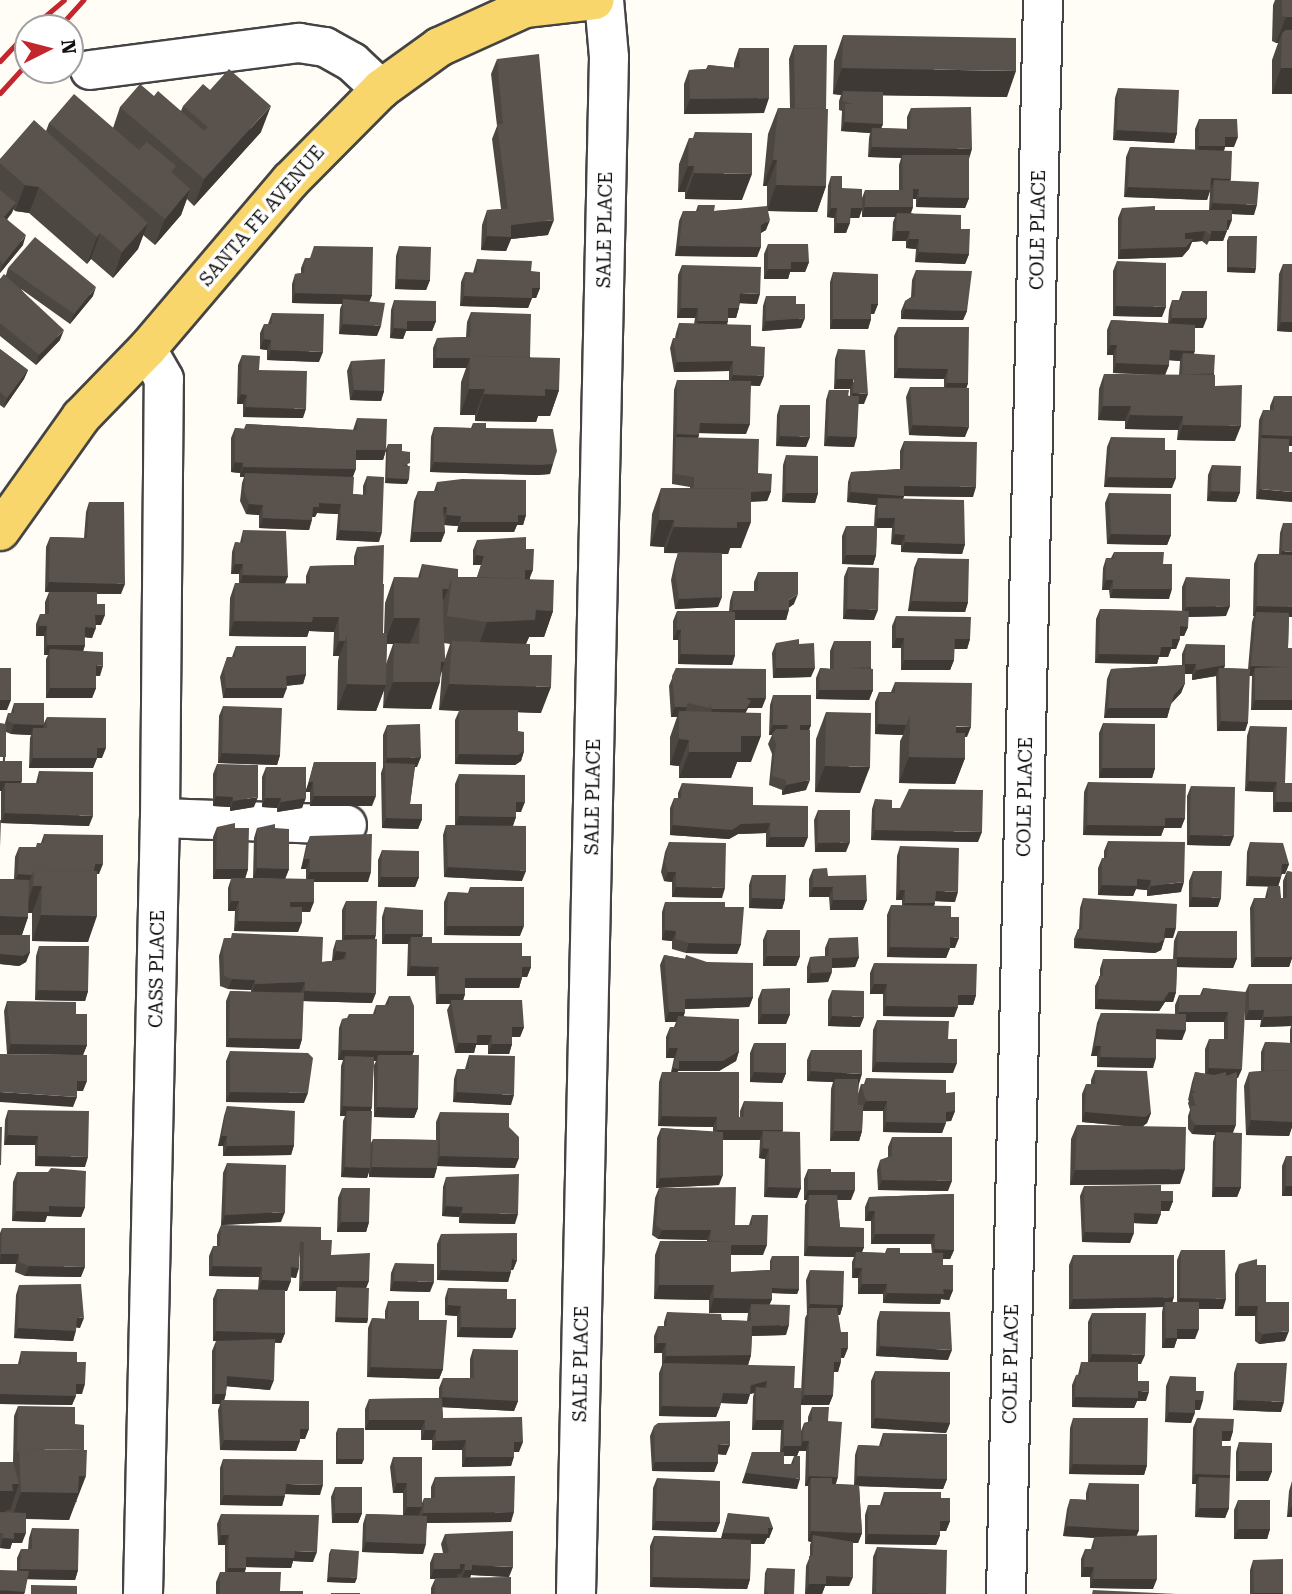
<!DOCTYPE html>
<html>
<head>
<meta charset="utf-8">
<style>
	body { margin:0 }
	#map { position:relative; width:1292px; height:1594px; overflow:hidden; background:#fffdf5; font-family:"Roboto Serif",serif }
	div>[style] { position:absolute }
	.roads { filter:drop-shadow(2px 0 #444) drop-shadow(-2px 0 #444) drop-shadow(0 2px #444) drop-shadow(0 -2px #444) }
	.minor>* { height:38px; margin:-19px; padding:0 19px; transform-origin:19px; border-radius:19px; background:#fff }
	.major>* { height:38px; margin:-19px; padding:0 19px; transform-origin:19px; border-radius:19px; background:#f9d66b }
	.rail>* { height:5px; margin:-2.5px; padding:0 2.5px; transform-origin:2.5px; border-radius:2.5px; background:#c4262e }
	.wall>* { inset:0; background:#4d4742 }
	.shaded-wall>* { inset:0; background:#3f3936 }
	.building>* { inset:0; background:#5a524d }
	span { translate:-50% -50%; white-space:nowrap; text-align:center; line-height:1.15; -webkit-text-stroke:7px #fff; paint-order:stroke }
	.street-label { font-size:19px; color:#111 }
	.north { position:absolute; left:14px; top:14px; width:70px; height:70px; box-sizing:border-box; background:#fff; border:2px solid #a0a0a0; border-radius:50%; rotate:84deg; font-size:19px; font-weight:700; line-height:28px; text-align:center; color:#111 }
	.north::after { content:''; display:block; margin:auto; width:24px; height:32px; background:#c4262e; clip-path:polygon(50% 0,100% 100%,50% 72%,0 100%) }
</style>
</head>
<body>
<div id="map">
	<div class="roads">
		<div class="minor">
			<div style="left:90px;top:70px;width:211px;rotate:-7.4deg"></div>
			<div style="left:299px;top:43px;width:26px;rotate:9deg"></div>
			<div style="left:325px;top:47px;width:31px;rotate:29deg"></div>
			<div style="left:352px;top:62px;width:40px;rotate:43deg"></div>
			<div style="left:160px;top:818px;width:187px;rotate:2.1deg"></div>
			<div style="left:143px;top:1594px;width:776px;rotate:-88.75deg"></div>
			<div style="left:160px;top:818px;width:439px;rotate:-89.5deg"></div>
			<div style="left:164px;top:379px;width:34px;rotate:-120deg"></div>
			<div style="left:576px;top:1594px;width:1537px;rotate:-88.77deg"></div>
			<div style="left:609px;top:57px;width:57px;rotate:-95deg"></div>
			<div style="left:1006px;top:1594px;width:1594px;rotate:-88.67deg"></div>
		</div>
		<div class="major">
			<div style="left:0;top:531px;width:140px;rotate:-54.6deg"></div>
			<div style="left:81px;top:417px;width:95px;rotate:-45.9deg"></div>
			<div style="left:147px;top:349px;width:221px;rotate:-49.6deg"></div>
			<div style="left:290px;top:181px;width:129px;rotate:-45.3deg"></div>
			<div style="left:381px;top:89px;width:72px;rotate:-35.9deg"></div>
			<div style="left:439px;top:47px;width:94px;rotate:-24.4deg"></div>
			<div style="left:525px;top:8px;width:70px;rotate:-6.5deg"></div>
		</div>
	</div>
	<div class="rail">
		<div style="left:31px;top:28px;width:43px;rotate:-40.3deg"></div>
		<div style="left:58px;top:28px;width:38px;rotate:-48deg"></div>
		<div style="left:0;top:61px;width:41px;rotate:-47deg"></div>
		<div style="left:0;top:93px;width:42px;rotate:-47.9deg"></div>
	</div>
	<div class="wall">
		<div style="clip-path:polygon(1275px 0,1292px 0,1292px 94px,1272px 94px,1272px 60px,1278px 43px,1276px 43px,1272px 41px,1273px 5px)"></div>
		<div style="clip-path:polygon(843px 35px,1007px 97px,883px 95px,883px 124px,881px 128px,907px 129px,907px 117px,911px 108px,969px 158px,969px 198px,965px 208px,916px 207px,916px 199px,913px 199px,913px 207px,911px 213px,961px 229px,969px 254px,965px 264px,915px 262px,916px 249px,906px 248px,906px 241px,892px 241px,893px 222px,895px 217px,862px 217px,862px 210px,859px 218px,850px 218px,846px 233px,834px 233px,834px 218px,827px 217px,828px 186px,831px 176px,842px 188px,862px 198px,865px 190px,899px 190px,899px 165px,901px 158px,868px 157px,869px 138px,870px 133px,841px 131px,842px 111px,839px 110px,839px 101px,841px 95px,833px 94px,834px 61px)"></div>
		<div style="clip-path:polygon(794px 45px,826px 109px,826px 186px,817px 212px,768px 211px,766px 230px,761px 233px,757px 257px,675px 256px,679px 221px,683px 211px,696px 211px,698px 205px,714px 211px,767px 207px,767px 186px,763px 186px,768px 134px,778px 108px,790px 108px,789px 59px)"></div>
		<div style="clip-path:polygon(739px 48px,764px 113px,684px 114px,684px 84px,689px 70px,706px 69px,708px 65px,734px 68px,734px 63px)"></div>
		<div style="clip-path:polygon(497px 59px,548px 235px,511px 239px,506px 251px,481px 250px,482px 225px,487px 210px,501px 209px,492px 139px,497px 126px,491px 74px)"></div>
		<div style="clip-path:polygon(1118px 88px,1177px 133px,1174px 143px,1113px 140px,1115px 98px)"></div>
		<div style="clip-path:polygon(154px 96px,181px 111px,183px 106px,261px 132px,194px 206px,187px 199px,181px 215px,155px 245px,143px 235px,138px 249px,113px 278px,91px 259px,87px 264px,29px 213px,15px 211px,13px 209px,7px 219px,23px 245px,0 273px,0 159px,46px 131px,49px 123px,113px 128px,120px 107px)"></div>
		<div style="clip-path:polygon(1199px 119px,1234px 147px,1225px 147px,1224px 151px,1230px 181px,1254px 215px,1232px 214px,1228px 230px,1227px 230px,1223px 241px,1209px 241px,1207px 245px,1202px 241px,1192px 242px,1189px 249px,1182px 257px,1118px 259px,1118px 218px,1122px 208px,1155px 210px,1209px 210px,1210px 191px,1207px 200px,1124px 197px,1126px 157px,1130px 147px,1195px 150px,1195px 129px)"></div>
		<div style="clip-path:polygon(695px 132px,742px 200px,685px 199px,685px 192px,678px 192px,679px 164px,689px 138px,693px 138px)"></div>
		<div style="clip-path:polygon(1229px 236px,1255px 273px,1227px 272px,1227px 241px)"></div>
		<div style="clip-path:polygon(768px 244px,809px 262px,805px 272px,790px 272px,788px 279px,764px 279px,764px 254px)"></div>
		<div style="clip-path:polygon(399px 246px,430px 280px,426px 290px,395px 289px,396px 256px)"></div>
		<div style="clip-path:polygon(305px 258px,372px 295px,369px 301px,377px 336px,339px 334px,340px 309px,342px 304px,292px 303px,292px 284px,295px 274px,301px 273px,301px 268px)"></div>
		<div style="clip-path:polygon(477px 259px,531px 271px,540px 288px,536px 298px,532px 298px,528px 308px,460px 306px,461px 282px,465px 272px,473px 273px)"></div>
		<div style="clip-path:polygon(1117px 261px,1162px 317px,1113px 316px,1113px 271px)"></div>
		<div style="clip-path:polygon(1283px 264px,1292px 332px,1277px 331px,1279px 274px)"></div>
		<div style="clip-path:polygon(682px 265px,757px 304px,740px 303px,736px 318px,728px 318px,727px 324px,751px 346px,760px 386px,751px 385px,746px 434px,699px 433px,698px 438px,758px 473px,771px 491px,767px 501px,751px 502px,741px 548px,730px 548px,728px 554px,722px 554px,718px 607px,675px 609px,671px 580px,675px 562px,678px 553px,664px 553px,664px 547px,650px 546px,652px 514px,661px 488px,690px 488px,690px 487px,672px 484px,674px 390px,677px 380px,729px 380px,729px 371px,674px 372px,670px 348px,673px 338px,675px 338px,676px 333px,679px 323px,694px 324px,695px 318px,677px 318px,678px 275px)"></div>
		<div style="clip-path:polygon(8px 268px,93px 296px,70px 324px,21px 289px,60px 340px,36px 365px,0 336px,0 279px,6px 275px)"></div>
		<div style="clip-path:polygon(916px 270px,967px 311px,963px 320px,901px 319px,901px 311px,905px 301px,911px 297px,912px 280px)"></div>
		<div style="clip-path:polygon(833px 272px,878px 304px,874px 314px,871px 314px,871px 319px,868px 329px,830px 329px,830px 282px)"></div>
		<div style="clip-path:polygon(1182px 291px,1203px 328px,1195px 328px,1194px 354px,1214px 373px,1215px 386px,1235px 441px,1177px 440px,1178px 430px,1125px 429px,1125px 421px,1098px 420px,1099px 389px,1104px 374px,1179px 375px,1180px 361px,1169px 360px,1169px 365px,1165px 375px,1113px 373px,1113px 355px,1107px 355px,1107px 330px,1111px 320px,1168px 323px,1169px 310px,1172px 300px,1179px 300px)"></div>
		<div style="clip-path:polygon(766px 296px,796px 304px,801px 328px,762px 331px,763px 306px)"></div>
		<div style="clip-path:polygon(394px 300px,436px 321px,432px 331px,406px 331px,403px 339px,390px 338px,391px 310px)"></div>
		<div style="clip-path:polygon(471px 312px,530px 357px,559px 390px,550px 416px,538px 416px,536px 422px,475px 421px,475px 415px,460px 415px,461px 382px,466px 368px,433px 368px,433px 348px,437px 338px,466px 337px,467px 322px)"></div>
		<div style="clip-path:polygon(272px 313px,319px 362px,267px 360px,267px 350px,260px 349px,260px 333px,264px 324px,268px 324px)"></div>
		<div style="clip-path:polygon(898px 327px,968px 383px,966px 388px,965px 437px,909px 435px,906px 397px,910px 387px,944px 387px,944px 379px,894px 378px,894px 336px)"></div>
		<div style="clip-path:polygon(0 349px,28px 370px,24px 379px,4px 408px,0 405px)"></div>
		<div style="clip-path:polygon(838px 349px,864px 404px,858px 404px,854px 447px,824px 446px,826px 400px,829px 390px,850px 396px,850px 389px,834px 389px,835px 359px)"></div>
		<div style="clip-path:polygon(242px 355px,259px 370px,303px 418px,243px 417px,243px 404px,237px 404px,238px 365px)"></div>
		<div style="clip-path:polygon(351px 361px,384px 391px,381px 401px,350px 400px,347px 371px)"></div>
		<div style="clip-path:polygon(1274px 396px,1292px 396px,1292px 446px,1289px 446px,1256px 499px,1259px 420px,1263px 410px,1270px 410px,1270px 406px)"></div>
		<div style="clip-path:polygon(780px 405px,806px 447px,776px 446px,777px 415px)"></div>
		<div style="clip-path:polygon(357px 418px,386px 449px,388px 444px,402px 451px,408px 466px,407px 484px,385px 483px,386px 450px,383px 460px,356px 460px,353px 477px,353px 494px,363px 495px,363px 486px,367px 476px,379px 542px,336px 540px,338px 514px,317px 513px,315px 517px,312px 517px,309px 530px,259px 528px,259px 515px,246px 514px,240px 501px,242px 483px,244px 477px,240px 477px,240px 473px,231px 472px,231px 438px,235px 428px,244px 429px,246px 424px,353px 430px)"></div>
		<div style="clip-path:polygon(473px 423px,486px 428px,550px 474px,537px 475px,430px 472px,431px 437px,434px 427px,471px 428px)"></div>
		<div style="clip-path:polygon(1111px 437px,1165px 450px,1172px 488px,1104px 487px,1107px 447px)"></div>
		<div style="clip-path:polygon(904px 441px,973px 497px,904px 496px,903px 499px,965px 544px,962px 554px,901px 552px,901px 545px,891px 544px,892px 528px,877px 528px,876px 555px,873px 565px,842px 564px,842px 536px,846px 526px,874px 526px,875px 508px,876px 505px,847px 502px,848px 482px,851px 472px,900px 469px,900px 451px)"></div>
		<div style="clip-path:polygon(786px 455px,818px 493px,815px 503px,782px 502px,783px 465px)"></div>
		<div style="clip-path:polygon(1212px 465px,1240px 492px,1236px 502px,1207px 501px,1208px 475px)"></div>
		<div style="clip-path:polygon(437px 482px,526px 515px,523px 525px,517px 525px,514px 532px,457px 532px,458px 526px,444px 525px,445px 532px,441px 542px,410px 542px,414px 501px,418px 491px,434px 491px)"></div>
		<div style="clip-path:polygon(1109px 493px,1171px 535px,1167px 545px,1107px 544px,1105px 503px)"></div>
		<div style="clip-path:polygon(89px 502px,121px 594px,97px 594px,97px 604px,101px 625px,96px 625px,92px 638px,85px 637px,85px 645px,83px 651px,100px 676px,96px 676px,96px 688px,92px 698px,46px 698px,46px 659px,48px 655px,44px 655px,44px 636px,36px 636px,36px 624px,40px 614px,45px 614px,45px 602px,49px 592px,45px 592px,46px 547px,50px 537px,84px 538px,86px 512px)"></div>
		<div style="clip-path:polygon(1283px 523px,1289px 617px,1288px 648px,1292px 648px,1292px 710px,1251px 710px,1252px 676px,1249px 676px,1248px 722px,1245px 731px,1217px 731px,1216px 676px,1192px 680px,1192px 674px,1185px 674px,1185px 683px,1181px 693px,1171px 703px,1167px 718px,1104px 718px,1107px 679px,1111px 669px,1182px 665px,1182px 654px,1186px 644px,1225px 665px,1224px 668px,1248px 669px,1252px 622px,1254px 616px,1253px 616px,1254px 564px,1258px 554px,1279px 554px,1280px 533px)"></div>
		<div style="clip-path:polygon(evenodd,243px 530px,288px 576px,285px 584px,306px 584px,306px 576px,310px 566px,354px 565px,354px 557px,357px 547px,383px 634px,384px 633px,385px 603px,394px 577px,418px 578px,422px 564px,458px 577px,477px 577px,481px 565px,473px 565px,473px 550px,477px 540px,526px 549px,530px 579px,553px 611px,544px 637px,529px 637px,526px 644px,530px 655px,541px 713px,518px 712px,518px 731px,524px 751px,521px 761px,515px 765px,455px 764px,455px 720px,459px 711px,439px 710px,442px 671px,431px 709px,383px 708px,384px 690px,376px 711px,337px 710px,338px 661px,339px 656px,333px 656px,334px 632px,309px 631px,307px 637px,229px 636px,230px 598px,235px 583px,239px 583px,239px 574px,231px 574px,232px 552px,235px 542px,240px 543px,243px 530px,444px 643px,450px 644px,445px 659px,444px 643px,243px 530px,387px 644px,393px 644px,386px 664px,387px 644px)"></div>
		<div style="clip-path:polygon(1114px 552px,1169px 599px,1110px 598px,1109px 590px,1102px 590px,1103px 568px,1106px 558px,1111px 558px)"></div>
		<div style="clip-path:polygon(918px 558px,968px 602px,965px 612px,908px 611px,914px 568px)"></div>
		<div style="clip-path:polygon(848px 567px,874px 620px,843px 619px,844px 577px)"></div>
		<div style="clip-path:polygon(758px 572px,794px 604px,789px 607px,786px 620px,735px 620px,735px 655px,732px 665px,678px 664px,678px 640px,673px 640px,673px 621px,677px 611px,729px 611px,730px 601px,733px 591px,754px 591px,754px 582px)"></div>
		<div style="clip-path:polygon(1186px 577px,1226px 616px,1188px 617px,1188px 627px,1184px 636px,1180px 636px,1176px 649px,1171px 649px,1168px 657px,1159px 657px,1157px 664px,1095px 663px,1096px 619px,1100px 609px,1182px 611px,1182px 587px)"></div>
		<div style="clip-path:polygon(896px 616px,970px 639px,967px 649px,954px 649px,954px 660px,950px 670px,901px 670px,901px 648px,892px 648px,892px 626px)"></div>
		<div style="clip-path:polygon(834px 641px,871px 667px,873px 690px,869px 700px,816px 699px,816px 678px,820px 668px,830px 669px,830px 651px)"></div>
		<div style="clip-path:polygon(776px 643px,799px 644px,811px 677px,773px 678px,772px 653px)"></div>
		<div style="clip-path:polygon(236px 646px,306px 674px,303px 684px,286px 686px,283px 698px,223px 698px,220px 677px,227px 657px,232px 657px)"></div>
		<div style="clip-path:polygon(676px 668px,762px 708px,748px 708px,746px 712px,751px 762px,737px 762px,731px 778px,679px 778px,679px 766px,670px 765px,670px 737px,677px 717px,671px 717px,669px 686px)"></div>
		<div style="clip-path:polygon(895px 682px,967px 737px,965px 737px,965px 758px,955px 784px,899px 783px,900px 741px,903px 735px,875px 734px,875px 702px,879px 692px,891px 692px)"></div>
		<div style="clip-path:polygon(773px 695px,811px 725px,809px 730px,806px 790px,782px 795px,782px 790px,769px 785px,772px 754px,768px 744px,772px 735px,769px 735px,770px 705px)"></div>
		<div style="clip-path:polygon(14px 703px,44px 723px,47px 717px,102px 758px,97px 758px,93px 768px,29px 768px,30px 738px,31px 735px,11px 734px,6px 732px,5px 761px,21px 783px,36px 783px,39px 771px,89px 826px,1px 823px,1px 793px,5px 723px,8px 713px,11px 713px)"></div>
		<div style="clip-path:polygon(223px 706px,280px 755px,277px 765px,218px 763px,219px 716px)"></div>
		<div style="clip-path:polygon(826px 712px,860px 793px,815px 792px,816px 739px)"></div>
		<div style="clip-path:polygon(1103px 723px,1155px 768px,1152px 778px,1099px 778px,1099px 733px)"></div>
		<div style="clip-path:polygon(387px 725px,417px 767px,415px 767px,410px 804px,422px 819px,418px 829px,382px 828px,381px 773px,383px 767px,383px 735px)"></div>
		<div style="clip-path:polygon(1250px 726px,1285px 783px,1273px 812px,1273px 792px,1245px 791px,1247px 736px)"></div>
		<div style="clip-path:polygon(314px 762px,372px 806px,310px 806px,310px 792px,306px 792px,302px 808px,277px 812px,277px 808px,262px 807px,262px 777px,266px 767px,306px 791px)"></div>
		<div style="clip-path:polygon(217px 764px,254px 807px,230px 811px,230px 807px,213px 806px,213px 774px)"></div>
		<div style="clip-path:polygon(459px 774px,521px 812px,516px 812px,516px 817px,513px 826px,522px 881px,444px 877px,443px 835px,446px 825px,455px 825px,455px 784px)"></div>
		<div style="clip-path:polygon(1088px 782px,1185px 818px,1181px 828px,1164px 828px,1161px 836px,1083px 835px,1084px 792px)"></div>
		<div style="clip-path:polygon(682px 783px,753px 805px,804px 847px,766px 847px,766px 833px,738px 834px,729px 839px,670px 835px,670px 808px,674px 798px,678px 798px,678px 793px)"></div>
		<div style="clip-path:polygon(1191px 786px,1230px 846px,1187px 845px,1187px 796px)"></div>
		<div style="clip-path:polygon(875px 799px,892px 808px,900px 808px,978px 842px,871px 840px,872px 809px)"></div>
		<div style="clip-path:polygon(818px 810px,846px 852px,815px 852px,814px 820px)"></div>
		<div style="clip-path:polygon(217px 827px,235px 828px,248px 869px,245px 878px,306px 879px,306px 869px,301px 869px,306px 846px,310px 836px,368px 882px,314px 882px,310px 912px,302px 912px,298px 932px,234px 931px,235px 911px,228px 911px,228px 888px,231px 879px,213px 879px,213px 837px)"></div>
		<div style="clip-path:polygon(257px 828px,275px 828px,289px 869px,285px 879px,253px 878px,254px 838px)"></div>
		<div style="clip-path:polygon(44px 834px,99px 874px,97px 874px,88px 942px,32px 941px,32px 913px,28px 913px,28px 917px,22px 935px,30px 952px,26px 962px,19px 966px,0 964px,0 879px,14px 879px,15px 857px,19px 847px,36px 847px,37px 843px,41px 843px)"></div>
		<div style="clip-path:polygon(1108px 841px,1181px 892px,1147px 896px,1147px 890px,1136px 889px,1133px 896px,1098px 895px,1098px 868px,1102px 858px,1104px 858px,1104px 851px)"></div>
		<div style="clip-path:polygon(669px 842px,722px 898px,672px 897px,672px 882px,664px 881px,661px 872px,665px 852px)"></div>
		<div style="clip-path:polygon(1250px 842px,1289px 864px,1285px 874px,1282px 874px,1278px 886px,1281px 898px,1283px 898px,1283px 881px,1287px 871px,1292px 872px,1292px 958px,1289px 967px,1251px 967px,1250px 908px,1254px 898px,1265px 898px,1268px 886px,1246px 886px,1247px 852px)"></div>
		<div style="clip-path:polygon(900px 846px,955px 902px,935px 901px,934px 906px,951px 917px,955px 948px,950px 948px,946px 958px,887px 957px,887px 915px,891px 905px,902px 906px,902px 900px,896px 900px,897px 856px)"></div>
		<div style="clip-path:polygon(382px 850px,419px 877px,415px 887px,378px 887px,378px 860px)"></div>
		<div style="clip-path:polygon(813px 869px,828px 876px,863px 910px,830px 910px,829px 897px,809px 897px,809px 879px)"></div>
		<div style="clip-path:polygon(1193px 871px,1218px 907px,1189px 907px,1189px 881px)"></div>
		<div style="clip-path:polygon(752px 875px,785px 899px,782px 909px,749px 908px,749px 885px)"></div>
		<div style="clip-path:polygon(470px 887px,520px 936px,444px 935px,444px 902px,448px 892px,468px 893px)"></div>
		<div style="clip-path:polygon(1083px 898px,1173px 938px,1165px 938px,1161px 950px,1155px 953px,1074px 948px,1074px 939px,1078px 929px,1079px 929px,1080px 908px)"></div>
		<div style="clip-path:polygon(346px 901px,375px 939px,372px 1003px,303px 1001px,302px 1039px,299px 1049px,226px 1047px,226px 1001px,230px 991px,251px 992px,251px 990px,228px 989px,220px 986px,219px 956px,224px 938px,231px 938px,232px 933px,322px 962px,332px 961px,333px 950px,336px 940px,342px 940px,342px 910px)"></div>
		<div style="clip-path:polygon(665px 902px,725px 907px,741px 944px,737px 954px,686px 953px,672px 949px,672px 941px,662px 940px,662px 912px)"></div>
		<div style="clip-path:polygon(385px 907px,423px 934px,422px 937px,432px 943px,522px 956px,531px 967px,527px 977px,522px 977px,519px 988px,465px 988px,465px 994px,463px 1000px,524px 1027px,520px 1037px,512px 1037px,512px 1044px,509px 1054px,488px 1054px,488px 1045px,476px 1045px,474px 1053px,455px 1053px,447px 1010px,450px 1004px,436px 1004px,435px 976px,407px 976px,408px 944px,382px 944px,382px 917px)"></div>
		<div style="clip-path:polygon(767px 930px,800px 956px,796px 966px,763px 966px,763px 940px)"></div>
		<div style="clip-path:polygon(1178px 931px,1237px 958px,1233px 968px,1177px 967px,1176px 992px,1173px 1002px,1165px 1002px,1159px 1011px,1095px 1009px,1095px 986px,1100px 976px,1100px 969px,1103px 959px,1173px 959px,1174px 941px)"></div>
		<div style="clip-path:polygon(829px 938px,859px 957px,855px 967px,832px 968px,828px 982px,807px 983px,807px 967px,810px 957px,825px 956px,825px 948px)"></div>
		<div style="clip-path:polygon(39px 946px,88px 991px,85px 1001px,35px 1000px,36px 956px)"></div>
		<div style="clip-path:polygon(664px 955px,685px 959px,686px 955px,753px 997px,749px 1007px,685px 1009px,684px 1016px,739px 1051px,736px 1061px,719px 1071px,678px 1071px,678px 1072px,739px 1117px,740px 1117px,740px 1111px,744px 1101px,783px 1130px,782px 1132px,801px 1188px,797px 1198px,764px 1197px,765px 1159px,759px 1158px,760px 1140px,723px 1140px,719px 1185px,656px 1188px,657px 1138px,661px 1128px,713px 1132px,713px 1127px,658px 1126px,659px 1082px,662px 1072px,671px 1072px,674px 1058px,666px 1058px,666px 1037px,670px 1027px,674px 1027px,676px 1022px,665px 1022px,660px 965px)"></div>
		<div style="clip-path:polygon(874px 963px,976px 995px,973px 1005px,958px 1005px,954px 1017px,883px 1016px,883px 994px,870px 994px,870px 973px)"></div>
		<div style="clip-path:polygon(1249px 984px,1292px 984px,1292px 1127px,1289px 1136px,1246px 1135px,1244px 1086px,1249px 1072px,1261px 1071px,1261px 1052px,1265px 1042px,1290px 1043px,1290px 1030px,1291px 1026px,1260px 1027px,1261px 1020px,1245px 1020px,1245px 998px,1238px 1078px,1237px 1078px,1233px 1133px,1241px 1187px,1237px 1197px,1212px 1197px,1213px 1142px,1215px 1135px,1192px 1134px,1188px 1129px,1188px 1116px,1190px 1110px,1188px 1103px,1189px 1101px,1188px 1100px,1192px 1082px,1195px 1072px,1205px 1074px,1205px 1049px,1209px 1039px,1224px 1039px,1224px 1022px,1186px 1022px,1182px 1040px,1156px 1039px,1153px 1068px,1097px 1067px,1097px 1056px,1091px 1056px,1097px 1023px,1101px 1013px,1175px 1014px,1175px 1005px,1179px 995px,1200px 995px,1203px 988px,1245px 993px)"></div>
		<div style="clip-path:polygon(762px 989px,790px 1014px,786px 1024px,758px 1024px,758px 999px)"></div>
		<div style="clip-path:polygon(832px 990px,860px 1027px,828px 1026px,828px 1000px)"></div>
		<div style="clip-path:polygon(389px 996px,414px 1051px,412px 1055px,418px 1108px,414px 1118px,374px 1117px,374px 1065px,376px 1061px,374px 1061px,371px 1111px,371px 1143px,373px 1139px,436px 1140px,436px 1122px,440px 1112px,509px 1127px,515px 1168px,437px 1166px,434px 1178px,369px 1177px,369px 1172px,367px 1178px,341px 1177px,343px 1121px,345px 1116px,340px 1116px,341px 1066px,343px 1060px,338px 1060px,339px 1028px,342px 1019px,347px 1018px,349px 1014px,373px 1014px,376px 1005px,385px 1005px)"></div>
		<div style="clip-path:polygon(7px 1001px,76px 1014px,87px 1045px,83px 1055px,7px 1054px,4px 1011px)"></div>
		<div style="clip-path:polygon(877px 1020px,948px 1039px,953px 1073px,872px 1072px,873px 1030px)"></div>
		<div style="clip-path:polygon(754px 1043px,786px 1073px,782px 1083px,750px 1082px,750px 1053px)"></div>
		<div style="clip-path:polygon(811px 1050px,859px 1084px,858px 1094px,861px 1084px,864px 1084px,866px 1078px,946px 1093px,955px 1111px,951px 1121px,946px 1121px,942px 1133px,883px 1132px,883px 1111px,863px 1111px,862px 1131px,859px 1141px,830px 1141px,831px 1089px,833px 1082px,807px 1081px,807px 1060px)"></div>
		<div style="clip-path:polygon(230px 1051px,304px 1103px,226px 1102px,226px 1061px)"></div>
		<div style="clip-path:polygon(469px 1055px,511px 1105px,453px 1102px,454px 1079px,457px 1069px,465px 1069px)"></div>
		<div style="clip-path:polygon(1095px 1070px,1151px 1113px,1147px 1123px,1143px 1126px,1180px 1184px,1070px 1185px,1071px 1139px,1077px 1125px,1124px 1126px,1082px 1122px,1082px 1094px,1086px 1084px,1091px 1084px,1091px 1080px)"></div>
		<div style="clip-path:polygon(227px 1106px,294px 1145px,291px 1155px,223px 1156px,223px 1146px,218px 1146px,224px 1116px)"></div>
		<div style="clip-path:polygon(8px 1110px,85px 1167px,35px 1166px,35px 1145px,4px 1145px,5px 1120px)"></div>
		<div style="clip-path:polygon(892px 1137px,948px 1191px,878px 1190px,877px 1170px,880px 1160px,888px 1157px,888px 1147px)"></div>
		<div style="clip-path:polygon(1286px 1156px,1292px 1196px,1282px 1196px,1282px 1166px)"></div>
		<div style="clip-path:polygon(227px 1163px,281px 1222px,221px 1225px,223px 1173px)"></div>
		<div style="clip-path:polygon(808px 1169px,831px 1172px,851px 1200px,837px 1200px,840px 1227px,864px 1247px,862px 1252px,885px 1253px,887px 1248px,900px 1253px,932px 1253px,931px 1244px,871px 1244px,871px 1221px,865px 1221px,865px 1207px,869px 1197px,954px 1194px,954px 1250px,950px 1259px,943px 1259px,943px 1265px,953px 1290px,949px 1300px,941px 1299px,940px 1304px,883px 1303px,883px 1294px,858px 1294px,858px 1278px,852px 1278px,852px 1262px,854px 1257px,804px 1256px,805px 1205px,807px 1200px,804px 1200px,804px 1179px)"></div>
		<div style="clip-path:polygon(17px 1172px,85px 1207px,81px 1217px,47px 1216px,45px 1222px,12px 1221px,13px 1182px)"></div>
		<div style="clip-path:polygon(446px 1177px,515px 1224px,459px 1223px,459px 1217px,442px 1216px,443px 1187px)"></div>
		<div style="clip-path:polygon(1084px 1186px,1161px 1191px,1173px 1201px,1169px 1211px,1161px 1211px,1157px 1224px,1134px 1223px,1130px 1243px,1082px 1242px,1080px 1196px)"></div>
		<div style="clip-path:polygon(342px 1188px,369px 1222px,366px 1232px,337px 1232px,338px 1198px)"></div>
		<div style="clip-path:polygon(659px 1188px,735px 1225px,749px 1225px,752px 1215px,763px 1255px,731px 1255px,731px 1272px,770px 1270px,770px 1261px,772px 1256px,799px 1289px,797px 1294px,772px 1293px,772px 1299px,769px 1305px,786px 1335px,752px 1336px,751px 1355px,748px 1365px,801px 1392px,805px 1318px,807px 1314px,806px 1280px,810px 1270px,843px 1305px,840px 1315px,838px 1315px,844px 1358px,841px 1358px,838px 1372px,834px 1372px,833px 1395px,829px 1405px,801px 1405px,801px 1431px,804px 1423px,808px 1422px,808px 1417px,812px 1407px,828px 1421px,836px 1484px,854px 1485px,855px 1455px,858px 1445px,879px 1446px,883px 1433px,947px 1479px,943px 1489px,859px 1486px,862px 1533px,858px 1543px,853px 1543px,849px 1586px,825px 1586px,822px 1594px,805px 1594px,806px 1566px,810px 1556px,810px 1545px,811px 1542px,808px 1541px,808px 1486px,805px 1486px,806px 1451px,799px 1451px,799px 1450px,797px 1456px,784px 1456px,784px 1464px,791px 1464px,794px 1456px,797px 1489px,742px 1483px,752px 1452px,780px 1452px,781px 1430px,752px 1430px,753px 1397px,754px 1393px,750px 1394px,747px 1404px,721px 1403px,716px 1417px,659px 1416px,659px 1373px,662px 1365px,662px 1353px,654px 1353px,654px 1336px,658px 1326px,664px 1326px,664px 1322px,667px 1312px,722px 1320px,747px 1321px,748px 1313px,709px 1313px,709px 1300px,654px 1299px,655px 1255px,660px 1241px,707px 1241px,707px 1240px,658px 1239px,652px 1235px,655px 1198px)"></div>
		<div style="clip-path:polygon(221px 1225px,321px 1240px,331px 1255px,366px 1288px,368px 1318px,367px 1323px,335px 1322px,336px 1291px,299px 1291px,300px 1252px,296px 1278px,291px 1277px,287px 1291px,285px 1291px,285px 1333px,281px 1343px,275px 1342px,270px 1390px,227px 1386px,224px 1400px,305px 1439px,300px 1439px,296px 1451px,220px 1450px,218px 1410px,220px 1404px,212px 1404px,212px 1351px,216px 1341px,213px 1341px,213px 1299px,217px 1289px,258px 1290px,259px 1277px,209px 1276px,209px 1256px,213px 1246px,217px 1246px,217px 1235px)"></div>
		<div style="clip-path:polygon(2px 1228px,81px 1277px,25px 1276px,15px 1272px,16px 1264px,0 1264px,0 1233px)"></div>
		<div style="clip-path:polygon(441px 1234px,517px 1260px,513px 1270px,511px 1270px,508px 1282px,437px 1280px,437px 1244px)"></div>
		<div style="clip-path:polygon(1181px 1250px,1223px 1309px,1199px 1309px,1195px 1339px,1177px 1339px,1174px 1348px,1162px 1348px,1162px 1312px,1163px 1307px,1069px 1309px,1069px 1265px,1073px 1255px,1173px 1302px,1177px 1302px,1177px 1260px)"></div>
		<div style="clip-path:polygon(395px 1263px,430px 1292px,390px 1291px,391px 1273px)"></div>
		<div style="clip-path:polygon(1239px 1264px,1257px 1265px,1266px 1302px,1285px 1341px,1259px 1344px,1255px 1341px,1255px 1316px,1235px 1316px,1235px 1274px)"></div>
		<div style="clip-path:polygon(19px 1285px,80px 1328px,76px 1327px,73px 1341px,14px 1338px,16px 1295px)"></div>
		<div style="clip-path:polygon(448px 1288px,507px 1299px,516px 1328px,512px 1338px,457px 1337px,457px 1316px,445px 1315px,445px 1298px)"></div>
		<div style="clip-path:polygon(388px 1301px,419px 1320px,443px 1369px,439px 1379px,367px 1377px,368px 1328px,372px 1318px,385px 1319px,385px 1311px)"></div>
		<div style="clip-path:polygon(880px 1311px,948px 1360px,876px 1356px,877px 1321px)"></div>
		<div style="clip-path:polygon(1092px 1313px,1141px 1364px,1138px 1364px,1138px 1381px,1146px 1401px,1137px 1401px,1134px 1408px,1072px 1407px,1072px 1385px,1076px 1375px,1078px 1375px,1081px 1362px,1088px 1362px,1088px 1322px)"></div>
		<div style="clip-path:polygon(473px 1349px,518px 1401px,514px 1411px,442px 1407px,443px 1418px,519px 1452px,514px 1452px,511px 1466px,462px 1467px,462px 1450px,432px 1450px,432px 1440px,421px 1440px,421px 1430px,365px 1430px,365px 1409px,369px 1399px,439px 1398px,439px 1388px,443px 1378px,470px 1378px,470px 1359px)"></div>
		<div style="clip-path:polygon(21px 1351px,77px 1362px,82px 1394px,76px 1394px,72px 1405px,0 1404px,0 1364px,18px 1364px)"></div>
		<div style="clip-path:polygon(1237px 1363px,1281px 1412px,1233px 1410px,1234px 1373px)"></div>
		<div style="clip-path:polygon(875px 1371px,950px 1423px,946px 1433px,871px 1428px,871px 1381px)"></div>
		<div style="clip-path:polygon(1170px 1376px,1200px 1410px,1195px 1410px,1191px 1423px,1165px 1422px,1166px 1386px)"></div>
		<div style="clip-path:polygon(18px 1406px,77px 1502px,75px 1502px,69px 1520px,26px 1519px,22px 1543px,12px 1543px,10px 1549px,0 1548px,0 1462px,13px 1462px,14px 1416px)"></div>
		<div style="clip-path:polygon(1073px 1418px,1147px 1465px,1144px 1475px,1069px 1474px,1070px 1428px)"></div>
		<div style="clip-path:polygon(1197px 1418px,1233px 1431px,1230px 1441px,1222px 1441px,1222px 1446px,1230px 1475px,1229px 1508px,1225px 1518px,1195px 1517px,1196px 1484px,1192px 1484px,1193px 1428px)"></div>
		<div style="clip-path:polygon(654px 1426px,726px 1455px,718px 1454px,718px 1462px,714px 1472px,652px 1471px,650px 1436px)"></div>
		<div style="clip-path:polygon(338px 1428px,362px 1464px,336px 1464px,336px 1433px)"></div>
		<div style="clip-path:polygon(1239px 1442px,1272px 1471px,1268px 1481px,1236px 1481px,1236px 1452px)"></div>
		<div style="clip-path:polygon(393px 1457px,422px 1503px,424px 1498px,431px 1498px,431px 1487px,435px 1477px,511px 1522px,427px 1523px,423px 1554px,362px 1552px,363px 1524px,366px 1514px,403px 1515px,403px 1493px,393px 1493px,390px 1467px)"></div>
		<div style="clip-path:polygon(223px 1459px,320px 1495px,285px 1494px,282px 1506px,220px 1505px,220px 1468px)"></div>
		<div style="clip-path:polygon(657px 1478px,720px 1522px,716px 1532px,652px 1530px,653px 1488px)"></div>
		<div style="clip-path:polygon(1292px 1481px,1292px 1517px,1287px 1517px,1289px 1491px)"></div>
		<div style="clip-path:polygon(1089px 1483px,1139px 1530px,1136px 1536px,1153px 1589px,1090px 1588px,1090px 1577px,1081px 1577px,1081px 1559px,1085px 1549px,1091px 1549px,1094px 1538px,1063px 1536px,1067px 1509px,1070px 1499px,1086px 1500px,1086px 1493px)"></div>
		<div style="clip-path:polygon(335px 1487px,362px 1513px,358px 1523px,332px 1523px,331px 1497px)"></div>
		<div style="clip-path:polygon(884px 1492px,941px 1498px,950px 1521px,946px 1531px,940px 1531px,940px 1535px,936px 1545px,865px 1544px,865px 1515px,868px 1505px,880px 1505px)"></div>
		<div style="clip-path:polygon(1238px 1500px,1270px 1529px,1267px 1539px,1234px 1539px,1234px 1510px)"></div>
		<div style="clip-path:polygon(728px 1513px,773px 1528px,769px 1538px,767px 1538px,764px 1544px,751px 1544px,750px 1579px,747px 1589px,650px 1587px,650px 1546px,654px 1536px,721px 1538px)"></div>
		<div style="clip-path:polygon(221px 1514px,313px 1562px,293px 1561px,291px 1568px,246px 1567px,245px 1572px,280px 1591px,303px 1594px,216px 1594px,216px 1582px,220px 1572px,225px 1572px,225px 1545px,218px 1545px,217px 1524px)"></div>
		<div style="clip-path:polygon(32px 1528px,78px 1570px,75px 1580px,27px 1579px,24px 1594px,0 1594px,17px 1571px,17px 1558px,21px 1549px,28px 1549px,29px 1538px)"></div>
		<div style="clip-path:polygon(445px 1534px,509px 1577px,471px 1575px,470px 1578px,511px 1594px,431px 1594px,431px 1588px,435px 1579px,430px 1579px,430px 1563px,434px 1553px,443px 1553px,441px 1544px)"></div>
		<div style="clip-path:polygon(877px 1547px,946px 1594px,872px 1594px,873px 1557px)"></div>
		<div style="clip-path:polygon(331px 1549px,355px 1583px,327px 1582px,329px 1554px)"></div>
		<div style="clip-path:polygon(1253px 1560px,1283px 1593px,1283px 1594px,1250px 1594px,1250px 1570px)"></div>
		<div style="clip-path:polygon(767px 1568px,794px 1594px,764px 1594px,765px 1573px)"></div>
	</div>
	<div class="shaded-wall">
		<div style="clip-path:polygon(1286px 17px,1292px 17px,1292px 44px,1282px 33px,1278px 43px,1276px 43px)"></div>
		<div style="clip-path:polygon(842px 68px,1016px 71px,1007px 97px,843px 95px,843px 91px,841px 95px,833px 94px)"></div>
		<div style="clip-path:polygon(1281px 68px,1292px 68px,1292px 94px,1272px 94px)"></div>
		<div style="clip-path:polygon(769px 98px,764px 113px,684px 114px,690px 99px)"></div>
		<div style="clip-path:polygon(271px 106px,261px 132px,194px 206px,204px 179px)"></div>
		<div style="clip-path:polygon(845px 122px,883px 124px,879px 134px,872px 128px,870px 133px,841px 131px)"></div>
		<div style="clip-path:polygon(1117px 130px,1177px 133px,1174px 143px,1113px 140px)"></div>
		<div style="clip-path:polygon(1225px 137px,1238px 137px,1234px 147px,1225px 147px,1222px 156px,1195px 156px,1199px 146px)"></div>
		<div style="clip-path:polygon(872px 147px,972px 149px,969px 159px,902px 155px,901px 158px,868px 157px)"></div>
		<div style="clip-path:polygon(773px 160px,777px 160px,767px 186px,763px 186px)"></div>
		<div style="clip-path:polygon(688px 166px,694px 166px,685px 192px,678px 192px)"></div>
		<div style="clip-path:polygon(694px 173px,752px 174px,742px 200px,685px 199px)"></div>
		<div style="clip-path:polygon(1211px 178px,1231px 179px,1227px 189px,1214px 180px,1211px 188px)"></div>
		<div style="clip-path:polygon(25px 185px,39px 187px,29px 213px,15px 211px)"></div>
		<div style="clip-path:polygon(776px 185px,826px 186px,817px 212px,767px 211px)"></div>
		<div style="clip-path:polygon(1128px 187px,1210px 190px,1207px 200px,1124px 197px)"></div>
		<div style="clip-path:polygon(190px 189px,181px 215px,155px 245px,165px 219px)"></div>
		<div style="clip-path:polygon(913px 189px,919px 189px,916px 199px,909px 199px)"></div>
		<div style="clip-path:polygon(919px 197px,969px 198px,965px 208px,916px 207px)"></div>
		<div style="clip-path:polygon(16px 203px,12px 213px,1px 227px,4px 217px)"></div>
		<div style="clip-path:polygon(1213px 203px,1257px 205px,1254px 215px,1209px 213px)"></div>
		<div style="clip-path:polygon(865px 207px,913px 207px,909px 217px,897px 213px,895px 217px,862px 217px)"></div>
		<div style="clip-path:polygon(831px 208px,837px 208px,834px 218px,827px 217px)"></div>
		<div style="clip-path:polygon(851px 208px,862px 208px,859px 218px,847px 218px)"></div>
		<div style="clip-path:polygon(554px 220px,548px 235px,511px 239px,506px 251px,481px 250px,487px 236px,511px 225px)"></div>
		<div style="clip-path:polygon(770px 220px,766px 230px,757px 235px,761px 225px)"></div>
		<div style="clip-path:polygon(1227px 220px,1232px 220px,1228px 230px,1223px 230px)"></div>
		<div style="clip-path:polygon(148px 223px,138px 249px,113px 278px,122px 252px)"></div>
		<div style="clip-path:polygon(837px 223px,850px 223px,846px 233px,834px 233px)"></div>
		<div style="clip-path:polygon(896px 231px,910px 231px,906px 241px,892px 241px)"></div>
		<div style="clip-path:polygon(1205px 231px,1202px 241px,1192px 242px,1189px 249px,1182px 257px,1118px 259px,1121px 249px,1182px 243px,1185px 233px)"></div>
		<div style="clip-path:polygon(1211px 231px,1227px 231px,1223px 241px,1209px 241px,1211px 235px)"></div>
		<div style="clip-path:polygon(100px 233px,91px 259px,87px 264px,97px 237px)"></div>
		<div style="clip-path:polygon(26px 235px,23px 245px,0 273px,3px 264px)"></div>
		<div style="clip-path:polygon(909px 239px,919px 239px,916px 249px,906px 248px)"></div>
		<div style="clip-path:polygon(679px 246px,761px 247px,757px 257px,675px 256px)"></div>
		<div style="clip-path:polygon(919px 252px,969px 254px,965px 264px,915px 262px)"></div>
		<div style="clip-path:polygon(791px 262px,809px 262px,805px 272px,790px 272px,788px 279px,764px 279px,768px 269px)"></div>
		<div style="clip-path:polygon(1228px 267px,1256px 268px,1255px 273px,1227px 272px)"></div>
		<div style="clip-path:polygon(398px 279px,430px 280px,426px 290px,395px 289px)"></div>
		<div style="clip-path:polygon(96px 287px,93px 296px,70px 324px,74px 314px)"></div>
		<div style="clip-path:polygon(532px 288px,540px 288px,536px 298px,529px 298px)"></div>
		<div style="clip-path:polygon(295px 293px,372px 295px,368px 305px,343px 299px,342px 304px,292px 303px)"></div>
		<div style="clip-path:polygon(740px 293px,760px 294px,757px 304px,736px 303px)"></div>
		<div style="clip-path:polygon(464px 296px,532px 298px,528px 308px,460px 306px)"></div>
		<div style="clip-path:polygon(871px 304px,878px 304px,874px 314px,868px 314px)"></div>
		<div style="clip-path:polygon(1116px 306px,1166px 307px,1162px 317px,1113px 316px)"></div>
		<div style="clip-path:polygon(681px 308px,698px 308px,695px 318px,677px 318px)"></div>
		<div style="clip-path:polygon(728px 308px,739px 308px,736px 318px,725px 318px)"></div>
		<div style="clip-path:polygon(905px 309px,967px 311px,963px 320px,901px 319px)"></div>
		<div style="clip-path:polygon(805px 318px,801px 328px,762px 331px,766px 321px)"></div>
		<div style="clip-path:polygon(1172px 318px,1207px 318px,1203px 328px,1168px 327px)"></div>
		<div style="clip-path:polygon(833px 319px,871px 319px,868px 329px,830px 329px)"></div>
		<div style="clip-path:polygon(407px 321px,436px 321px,432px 331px,406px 331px,403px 339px,390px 338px,394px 328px)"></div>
		<div style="clip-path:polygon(698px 321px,728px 321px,725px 331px,694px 331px)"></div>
		<div style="clip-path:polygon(1281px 322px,1292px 322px,1292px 332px,1277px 331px)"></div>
		<div style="clip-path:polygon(343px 324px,381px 326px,377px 336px,339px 334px)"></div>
		<div style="clip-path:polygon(64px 330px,60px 340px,36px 365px,39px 355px)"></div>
		<div style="clip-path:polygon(264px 339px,271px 340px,267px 350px,260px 349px)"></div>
		<div style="clip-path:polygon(1110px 345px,1117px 345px,1113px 355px,1107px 355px)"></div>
		<div style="clip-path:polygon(271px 350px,323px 352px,319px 362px,267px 360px)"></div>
		<div style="clip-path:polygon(1170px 350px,1195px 351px,1191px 361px,1183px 353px,1180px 361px,1166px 360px)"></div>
		<div style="clip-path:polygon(436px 358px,470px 358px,466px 368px,433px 368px)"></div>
		<div style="clip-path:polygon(733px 361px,729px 371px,674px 372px,677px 362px)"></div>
		<div style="clip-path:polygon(1116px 363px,1169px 365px,1165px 375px,1113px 373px)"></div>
		<div style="clip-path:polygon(898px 368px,948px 369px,944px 379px,894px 378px)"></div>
		<div style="clip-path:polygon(28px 370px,24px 379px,4px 408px,7px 398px)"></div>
		<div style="clip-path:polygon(733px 375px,764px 376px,760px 386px,729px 385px)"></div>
		<div style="clip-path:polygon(837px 379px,854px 379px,850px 389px,834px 389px)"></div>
		<div style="clip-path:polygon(947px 383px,968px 383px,965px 393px,944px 393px)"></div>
		<div style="clip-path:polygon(469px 389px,485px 389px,475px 415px,460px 415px)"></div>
		<div style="clip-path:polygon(545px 389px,559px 390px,550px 416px,538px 416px,536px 422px,475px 421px,484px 394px)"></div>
		<div style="clip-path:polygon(354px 390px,384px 391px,381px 401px,350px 400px)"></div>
		<div style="clip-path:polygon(853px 393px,868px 394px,864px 404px,850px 403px)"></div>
		<div style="clip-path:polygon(241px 394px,247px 395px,243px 404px,237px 404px)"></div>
		<div style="clip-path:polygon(1103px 406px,1131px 406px,1125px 421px,1098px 420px)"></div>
		<div style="clip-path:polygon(246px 407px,306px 409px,303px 418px,243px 417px)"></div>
		<div style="clip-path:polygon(1130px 415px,1183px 416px,1178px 430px,1125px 429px)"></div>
		<div style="clip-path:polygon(700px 423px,750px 424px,746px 434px,696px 433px)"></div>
		<div style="clip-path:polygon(913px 425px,969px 427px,965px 437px,909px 435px)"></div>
		<div style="clip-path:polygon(1183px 425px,1241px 426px,1235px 441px,1177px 440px)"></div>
		<div style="clip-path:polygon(677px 434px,699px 435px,696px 445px,676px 437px,673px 444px)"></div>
		<div style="clip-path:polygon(1262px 435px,1292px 436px,1292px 446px,1261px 445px,1261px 438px,1258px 445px)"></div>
		<div style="clip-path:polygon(780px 436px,810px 437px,806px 447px,776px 446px)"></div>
		<div style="clip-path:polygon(828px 436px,857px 437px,854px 447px,824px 446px)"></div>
		<div style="clip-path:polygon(356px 450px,386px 450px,383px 460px,353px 460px)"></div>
		<div style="clip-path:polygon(235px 462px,243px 463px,240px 473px,231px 472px)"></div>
		<div style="clip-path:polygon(434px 462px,553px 464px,550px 474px,537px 475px,430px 472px)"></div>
		<div style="clip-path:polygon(243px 467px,356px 469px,352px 479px,245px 473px,244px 477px,240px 477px)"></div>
		<div style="clip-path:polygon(1108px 477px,1176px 478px,1172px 488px,1104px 487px)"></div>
		<div style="clip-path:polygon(387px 478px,409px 479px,407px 484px,385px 483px)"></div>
		<div style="clip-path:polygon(904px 486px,976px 487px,973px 497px,900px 496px)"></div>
		<div style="clip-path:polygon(1260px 489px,1292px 492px,1292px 502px,1256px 499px)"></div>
		<div style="clip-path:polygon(771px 491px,767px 501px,690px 502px,694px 492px)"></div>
		<div style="clip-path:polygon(1211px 491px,1240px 492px,1236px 502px,1207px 501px)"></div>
		<div style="clip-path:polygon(851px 492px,904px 496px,900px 506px,878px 498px,876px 505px,847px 502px)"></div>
		<div style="clip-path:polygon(786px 493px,818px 493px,815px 503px,782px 502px)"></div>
		<div style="clip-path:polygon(319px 503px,341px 504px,338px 514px,317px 513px,315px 517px,309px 517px,313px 507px)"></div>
		<div style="clip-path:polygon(249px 504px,263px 505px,259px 515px,246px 514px)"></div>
		<div style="clip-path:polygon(443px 507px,447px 507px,444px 517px)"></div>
		<div style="clip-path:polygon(447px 515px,461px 516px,458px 526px,444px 525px)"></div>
		<div style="clip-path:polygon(518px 515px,526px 515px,523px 525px,517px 525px,514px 532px,457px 532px,461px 522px)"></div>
		<div style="clip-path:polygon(263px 518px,312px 520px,309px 530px,259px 528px)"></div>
		<div style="clip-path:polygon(878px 518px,895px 518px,892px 528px,874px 528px)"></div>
		<div style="clip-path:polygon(659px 520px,674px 520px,664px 547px,650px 546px)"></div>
		<div style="clip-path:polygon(737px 522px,751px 522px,741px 548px,730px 548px,728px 554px,664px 553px,674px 527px)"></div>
		<div style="clip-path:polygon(340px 530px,382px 532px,379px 542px,336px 540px)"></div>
		<div style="clip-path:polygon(413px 532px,445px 532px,441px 542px,410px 542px)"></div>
		<div style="clip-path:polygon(895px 534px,905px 535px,901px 545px,891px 544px)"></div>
		<div style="clip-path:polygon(1111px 534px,1171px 535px,1167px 545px,1107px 544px)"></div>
		<div style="clip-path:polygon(905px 542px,965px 544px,962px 554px,901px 552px)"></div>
		<div style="clip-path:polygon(1282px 551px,1292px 552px,1292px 562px,1279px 561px)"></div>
		<div style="clip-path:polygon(476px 555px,484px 556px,481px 565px,473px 565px)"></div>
		<div style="clip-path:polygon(846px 555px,876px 555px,873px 565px,842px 564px)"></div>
		<div style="clip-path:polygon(235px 564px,243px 564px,239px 574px,231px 574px)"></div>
		<div style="clip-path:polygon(525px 570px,533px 570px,529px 580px,521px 580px)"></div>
		<div style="clip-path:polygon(243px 575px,288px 576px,284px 586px,239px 585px)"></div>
		<div style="clip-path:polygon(1106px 580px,1113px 580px,1109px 590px,1102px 590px)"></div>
		<div style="clip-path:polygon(49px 582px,125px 584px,121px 594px,45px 592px)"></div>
		<div style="clip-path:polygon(420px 588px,448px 589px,444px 599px,417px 598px)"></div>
		<div style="clip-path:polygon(1113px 589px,1172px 589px,1169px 599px,1110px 598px)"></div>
		<div style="clip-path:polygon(798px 594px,794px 604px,786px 610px,789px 600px)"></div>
		<div style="clip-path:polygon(722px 597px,718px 607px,675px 609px,679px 599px)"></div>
		<div style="clip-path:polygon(912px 601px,968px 602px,965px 612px,908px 611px)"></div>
		<div style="clip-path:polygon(1230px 606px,1226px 616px,1182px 617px,1186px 607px)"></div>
		<div style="clip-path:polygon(1257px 606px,1292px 607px,1292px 617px,1255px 616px,1256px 612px,1254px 616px,1253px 616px)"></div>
		<div style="clip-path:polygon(847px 609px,878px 610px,874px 620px,843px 619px)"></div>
		<div style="clip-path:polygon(536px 610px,553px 611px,544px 637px,529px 637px,525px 646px,478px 648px,487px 622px)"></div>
		<div style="clip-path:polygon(733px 610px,789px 610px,786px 620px,729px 620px)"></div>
		<div style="clip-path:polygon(95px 615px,105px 615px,101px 625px,92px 625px)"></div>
		<div style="clip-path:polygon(313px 617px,339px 617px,334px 632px,309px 631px,307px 637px,229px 636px,234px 621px)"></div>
		<div style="clip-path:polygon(394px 618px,420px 618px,410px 644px,384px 644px)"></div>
		<div style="clip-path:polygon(39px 626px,47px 626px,44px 636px,36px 636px)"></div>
		<div style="clip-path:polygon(1180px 626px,1188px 627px,1184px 636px,1176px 636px)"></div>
		<div style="clip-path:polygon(85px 627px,96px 628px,92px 638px,81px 637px)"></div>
		<div style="clip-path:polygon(677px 630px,681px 630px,678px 640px,673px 640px)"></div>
		<div style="clip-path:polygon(896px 638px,904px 638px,901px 648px,892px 648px)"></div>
		<div style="clip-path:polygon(955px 639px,970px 639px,967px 649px,951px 649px)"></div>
		<div style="clip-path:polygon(1172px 639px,1180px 639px,1176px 649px,1171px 649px,1168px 657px,1159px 657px,1157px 664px,1095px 663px,1099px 654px,1161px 647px)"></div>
		<div style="clip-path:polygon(339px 641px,345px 641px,339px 656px,333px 656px)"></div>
		<div style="clip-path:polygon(47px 645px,85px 645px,82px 655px,50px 649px,48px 655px,44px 655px)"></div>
		<div style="clip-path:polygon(681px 654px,735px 655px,732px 665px,678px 664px)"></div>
		<div style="clip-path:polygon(904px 660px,954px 660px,950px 670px,901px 670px)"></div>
		<div style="clip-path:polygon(441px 662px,445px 662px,437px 682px,440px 682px,431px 709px,383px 708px,393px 682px)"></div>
		<div style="clip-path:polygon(1185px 664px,1196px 664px,1192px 674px,1182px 674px)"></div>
		<div style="clip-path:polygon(96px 665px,103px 666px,100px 676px,92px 675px)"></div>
		<div style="clip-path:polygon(1225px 665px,1222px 675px,1219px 668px,1216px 676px,1192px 680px,1196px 670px)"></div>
		<div style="clip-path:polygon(1251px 666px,1292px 667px,1255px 668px,1252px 676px,1247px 676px)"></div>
		<div style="clip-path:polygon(776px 668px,815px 668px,811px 677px,773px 678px)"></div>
		<div style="clip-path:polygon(306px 674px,303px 684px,283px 686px,286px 676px)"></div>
		<div style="clip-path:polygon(1185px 683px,1181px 693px,1170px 705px,1174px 695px)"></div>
		<div style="clip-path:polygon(347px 684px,386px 685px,376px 711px,337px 710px)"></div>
		<div style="clip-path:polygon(449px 684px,551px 687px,541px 713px,439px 710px)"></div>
		<div style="clip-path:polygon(50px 688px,96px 688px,92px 698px,46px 698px)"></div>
		<div style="clip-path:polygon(226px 688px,287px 688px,283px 698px,223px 698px)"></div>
		<div style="clip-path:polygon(819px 690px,873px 690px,869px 700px,816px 699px)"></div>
		<div style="clip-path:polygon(746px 698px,766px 698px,762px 708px,748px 708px,742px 719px,709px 719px,712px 709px)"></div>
		<div style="clip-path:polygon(0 700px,11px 700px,7px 710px,0 710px)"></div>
		<div style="clip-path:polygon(1255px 700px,1292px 700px,1292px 710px,1251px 710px)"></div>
		<div style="clip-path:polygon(675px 707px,687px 707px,683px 717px,679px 711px,677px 717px,671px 717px)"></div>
		<div style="clip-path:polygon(1108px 708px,1170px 708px,1167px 718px,1104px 718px)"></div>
		<div style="clip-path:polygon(1221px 721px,1248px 722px,1245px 731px,1217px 731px)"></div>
		<div style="clip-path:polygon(14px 724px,44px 725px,41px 735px,33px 728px,31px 735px,11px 734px)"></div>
		<div style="clip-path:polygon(878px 724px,906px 725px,903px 735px,875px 734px)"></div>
		<div style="clip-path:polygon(773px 725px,788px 725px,784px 735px,769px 735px)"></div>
		<div style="clip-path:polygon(800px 725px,811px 725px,807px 735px,797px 735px)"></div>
		<div style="clip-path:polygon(910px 725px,971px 727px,967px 737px,909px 735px)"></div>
		<div style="clip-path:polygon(741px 736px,761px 736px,751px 762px,737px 762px,731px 778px,679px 778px,689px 752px)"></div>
		<div style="clip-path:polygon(679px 739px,689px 740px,679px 766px,670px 765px)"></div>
		<div style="clip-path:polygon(97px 748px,106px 748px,102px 758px,93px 758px)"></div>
		<div style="clip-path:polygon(524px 751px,521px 761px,515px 765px,455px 764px,459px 754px)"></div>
		<div style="clip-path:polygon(222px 753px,280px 755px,277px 765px,218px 763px)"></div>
		<div style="clip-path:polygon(421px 757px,417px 767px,385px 768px,385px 764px,387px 758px)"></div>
		<div style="clip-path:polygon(909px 757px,965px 758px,955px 784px,899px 783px)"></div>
		<div style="clip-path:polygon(33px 758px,97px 758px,93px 768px,29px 768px)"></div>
		<div style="clip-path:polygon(825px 766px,870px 767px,860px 793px,815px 792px)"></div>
		<div style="clip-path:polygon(1102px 768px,1155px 768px,1152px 778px,1099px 778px)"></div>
		<div style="clip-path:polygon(810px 780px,806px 790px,782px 795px,786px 785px)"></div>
		<div style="clip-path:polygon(0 781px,22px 781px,18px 791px,5px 783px,2px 791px,0 791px)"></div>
		<div style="clip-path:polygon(1249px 781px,1277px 782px,1273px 792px,1245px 791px)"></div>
		<div style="clip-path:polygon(309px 782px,313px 782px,310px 792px,305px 792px)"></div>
		<div style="clip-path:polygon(216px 796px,233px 797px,230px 807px,213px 806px)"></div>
		<div style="clip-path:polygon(314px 796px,376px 796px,372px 806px,310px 806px)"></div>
		<div style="clip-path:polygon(258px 797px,254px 807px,230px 811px,233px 801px)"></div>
		<div style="clip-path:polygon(265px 798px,281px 798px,277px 808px,262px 807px)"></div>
		<div style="clip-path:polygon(306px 798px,302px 808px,277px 812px,281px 802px)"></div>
		<div style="clip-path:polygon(516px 802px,525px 802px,521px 812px,513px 812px)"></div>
		<div style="clip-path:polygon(1276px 802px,1292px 802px,1292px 812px,1273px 812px)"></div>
		<div style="clip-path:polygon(5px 813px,93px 816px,89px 826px,1px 823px)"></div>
		<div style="clip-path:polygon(459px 816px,516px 817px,512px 827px,455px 826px)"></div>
		<div style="clip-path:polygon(386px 818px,422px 819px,418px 829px,382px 828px)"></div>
		<div style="clip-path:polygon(1165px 818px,1185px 818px,1181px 828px,1164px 828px,1161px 836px,1083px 835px,1087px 825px)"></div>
		<div style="clip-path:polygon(770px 823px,766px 833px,738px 834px,729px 839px,670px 835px,673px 825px)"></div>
		<div style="clip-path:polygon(875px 830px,982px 832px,978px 842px,871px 840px)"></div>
		<div style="clip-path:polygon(1190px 835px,1234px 836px,1230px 846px,1187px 845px)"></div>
		<div style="clip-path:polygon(770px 837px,808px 837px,804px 847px,766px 847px)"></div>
		<div style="clip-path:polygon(850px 842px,846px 852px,815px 852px,818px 843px)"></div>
		<div style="clip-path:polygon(304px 859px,310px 859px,306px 869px,301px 869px)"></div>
		<div style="clip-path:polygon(95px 864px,103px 864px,99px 874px,91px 874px)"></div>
		<div style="clip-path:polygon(1282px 864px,1289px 864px,1285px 874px,1278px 874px)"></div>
		<div style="clip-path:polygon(448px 867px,526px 871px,522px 881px,444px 877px)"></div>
		<div style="clip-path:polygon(257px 868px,289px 869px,285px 879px,253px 878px)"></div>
		<div style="clip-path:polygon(216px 869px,248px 869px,245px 879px,213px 879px)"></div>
		<div style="clip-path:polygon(310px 872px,371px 872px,368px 882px,306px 882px)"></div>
		<div style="clip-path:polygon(668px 872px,676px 872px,672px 882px,664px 881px)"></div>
		<div style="clip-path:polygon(18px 874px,32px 875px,28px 884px,14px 884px)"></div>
		<div style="clip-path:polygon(1249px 876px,1281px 877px,1278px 887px,1246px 886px)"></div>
		<div style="clip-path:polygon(381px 877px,419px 877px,415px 887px,378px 887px)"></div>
		<div style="clip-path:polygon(1137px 879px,1151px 880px,1147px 890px,1136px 889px,1133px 896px,1098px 895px,1102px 885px)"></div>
		<div style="clip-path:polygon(1184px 882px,1181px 892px,1147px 896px,1151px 886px)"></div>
		<div style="clip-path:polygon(33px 886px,42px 886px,32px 913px,24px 913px)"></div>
		<div style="clip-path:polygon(676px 887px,725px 888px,722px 898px,672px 897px)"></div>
		<div style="clip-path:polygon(813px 887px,833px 887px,829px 897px,809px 897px)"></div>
		<div style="clip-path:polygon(900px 890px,905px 890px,902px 900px,896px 900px)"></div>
		<div style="clip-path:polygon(936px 891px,958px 892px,955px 902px,932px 901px)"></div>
		<div style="clip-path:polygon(1192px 897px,1221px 898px,1218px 907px,1189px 907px)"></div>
		<div style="clip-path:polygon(752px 898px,785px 899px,782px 909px,749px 908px)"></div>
		<div style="clip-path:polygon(833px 900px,867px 900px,863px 910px,830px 910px)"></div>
		<div style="clip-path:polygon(231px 901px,239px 901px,235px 911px,228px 911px)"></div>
		<div style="clip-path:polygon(290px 902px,314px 902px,310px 912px,287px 911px)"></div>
		<div style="clip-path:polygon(905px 903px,935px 903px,932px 913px,901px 913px)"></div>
		<div style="clip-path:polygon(41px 915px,97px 916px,88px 942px,32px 941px)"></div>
		<div style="clip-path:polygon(0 916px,28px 917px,19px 943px,0 942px)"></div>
		<div style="clip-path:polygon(238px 921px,302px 922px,298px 932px,234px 931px)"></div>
		<div style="clip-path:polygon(447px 926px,524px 926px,520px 936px,444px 935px)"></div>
		<div style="clip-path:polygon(1165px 928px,1176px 928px,1173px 938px,1162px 938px)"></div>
		<div style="clip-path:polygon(665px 930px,676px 931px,672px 941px,662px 940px)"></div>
		<div style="clip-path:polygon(385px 934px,423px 934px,419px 944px,411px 937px,408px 944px,382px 944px)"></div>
		<div style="clip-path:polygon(345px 935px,376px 935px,373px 945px,342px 944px)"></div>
		<div style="clip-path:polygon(950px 937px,959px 938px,955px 948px,946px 947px)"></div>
		<div style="clip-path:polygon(1077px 938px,1164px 940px,1161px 950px,1155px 953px,1074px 948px)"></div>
		<div style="clip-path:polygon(689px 943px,741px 944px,737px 954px,686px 953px)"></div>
		<div style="clip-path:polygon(890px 947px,950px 948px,946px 958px,887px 957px)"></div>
		<div style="clip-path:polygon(336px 951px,346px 952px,342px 962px,332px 961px)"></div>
		<div style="clip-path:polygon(30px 952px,26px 962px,19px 966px,0 964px,0 954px)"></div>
		<div style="clip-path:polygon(767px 956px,800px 956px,796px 966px,763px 966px)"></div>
		<div style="clip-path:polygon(859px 957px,855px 967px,828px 968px,832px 958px)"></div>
		<div style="clip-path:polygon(1177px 957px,1237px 958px,1233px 968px,1173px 967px)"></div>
		<div style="clip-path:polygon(1255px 957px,1292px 957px,1292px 958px,1289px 967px,1251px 967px)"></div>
		<div style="clip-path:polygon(411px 966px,439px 967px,435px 976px,407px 976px)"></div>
		<div style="clip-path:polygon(522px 967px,531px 967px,527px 977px,518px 977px)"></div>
		<div style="clip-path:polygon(832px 972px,828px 982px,807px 983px,811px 973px)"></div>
		<div style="clip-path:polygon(465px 978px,522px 978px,519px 988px,461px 988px)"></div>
		<div style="clip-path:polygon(232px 979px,255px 980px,251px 990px,228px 989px)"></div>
		<div style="clip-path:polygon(305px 982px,301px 992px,251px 994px,255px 984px)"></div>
		<div style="clip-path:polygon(874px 984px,887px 984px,883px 994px,870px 994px)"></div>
		<div style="clip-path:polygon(38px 990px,88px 991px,85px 1001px,35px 1000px)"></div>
		<div style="clip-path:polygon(305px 991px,376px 993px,372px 1003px,301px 1001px)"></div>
		<div style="clip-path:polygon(1169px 992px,1176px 992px,1173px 1002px,1165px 1002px,1159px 1011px,1095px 1009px,1098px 999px)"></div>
		<div style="clip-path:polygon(439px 994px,465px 994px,462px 1004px,451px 1000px,450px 1004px,436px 1004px)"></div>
		<div style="clip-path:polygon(958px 995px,976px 995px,973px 1005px,954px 1005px)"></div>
		<div style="clip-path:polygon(753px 997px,749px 1007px,682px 1009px,685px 999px)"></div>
		<div style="clip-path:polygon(886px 1006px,958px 1007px,954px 1017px,883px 1016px)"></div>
		<div style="clip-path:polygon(1249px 1010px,1264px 1010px,1261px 1020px,1245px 1020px)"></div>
		<div style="clip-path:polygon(669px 1012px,685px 1012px,681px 1022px,678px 1016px,676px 1022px,665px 1022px)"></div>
		<div style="clip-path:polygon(1179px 1012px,1228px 1012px,1224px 1022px,1175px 1022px)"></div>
		<div style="clip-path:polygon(762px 1014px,790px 1014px,786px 1024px,758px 1024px)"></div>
		<div style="clip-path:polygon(832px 1016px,864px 1017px,860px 1027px,828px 1026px)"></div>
		<div style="clip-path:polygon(1292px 1016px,1291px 1026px,1260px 1027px,1264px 1017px)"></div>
		<div style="clip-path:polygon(512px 1027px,524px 1027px,520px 1037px,508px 1037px)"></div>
		<div style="clip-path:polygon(1156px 1029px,1186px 1030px,1182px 1040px,1153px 1039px)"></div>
		<div style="clip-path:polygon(477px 1035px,492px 1035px,488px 1045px,476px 1045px,474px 1053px,455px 1053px,458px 1043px)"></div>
		<div style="clip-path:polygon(229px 1038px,302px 1039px,299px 1049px,226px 1047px)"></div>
		<div style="clip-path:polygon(11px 1044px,87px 1045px,83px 1055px,7px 1054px)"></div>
		<div style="clip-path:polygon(492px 1044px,512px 1044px,509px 1054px,488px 1054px)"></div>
		<div style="clip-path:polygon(1095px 1046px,1101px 1046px,1097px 1056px,1091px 1056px)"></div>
		<div style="clip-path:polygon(669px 1048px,678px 1048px,674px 1058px,666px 1058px)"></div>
		<div style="clip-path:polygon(342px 1050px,414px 1051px,410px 1061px,378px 1055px,376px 1061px,345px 1060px,345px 1056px,343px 1060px,338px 1060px)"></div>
		<div style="clip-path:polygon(739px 1051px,736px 1061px,719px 1071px,678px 1071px,675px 1079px,670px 1078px,673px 1068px,679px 1061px)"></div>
		<div style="clip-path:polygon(1101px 1057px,1156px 1058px,1153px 1068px,1097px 1067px)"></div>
		<div style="clip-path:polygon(876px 1062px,957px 1063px,953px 1073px,872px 1072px)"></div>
		<div style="clip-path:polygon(1209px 1068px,1242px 1069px,1238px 1078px,1205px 1078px)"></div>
		<div style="clip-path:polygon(811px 1071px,862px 1074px,859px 1084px,835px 1082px,835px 1079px,833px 1082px,807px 1081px)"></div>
		<div style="clip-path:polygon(754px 1072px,786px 1073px,782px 1083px,750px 1082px)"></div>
		<div style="clip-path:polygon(77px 1081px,87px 1081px,83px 1091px,73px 1091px)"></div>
		<div style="clip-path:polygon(0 1092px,77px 1097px,73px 1107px,0 1102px)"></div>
		<div style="clip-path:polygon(230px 1092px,308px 1093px,304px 1103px,226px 1102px)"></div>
		<div style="clip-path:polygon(457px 1092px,514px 1095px,511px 1105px,453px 1102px)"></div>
		<div style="clip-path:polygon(866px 1101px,887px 1101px,883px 1111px,862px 1111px)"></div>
		<div style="clip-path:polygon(343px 1106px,372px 1107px,369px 1117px,347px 1111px,345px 1116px,340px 1116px)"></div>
		<div style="clip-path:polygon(377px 1107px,418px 1108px,414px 1118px,374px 1117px)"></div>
		<div style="clip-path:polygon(955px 1111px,951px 1121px,942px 1122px,946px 1112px)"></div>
		<div style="clip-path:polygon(1085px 1112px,1151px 1113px,1147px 1123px,1142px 1127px,1082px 1122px)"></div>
		<div style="clip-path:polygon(662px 1116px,717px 1117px,713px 1127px,658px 1126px)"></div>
		<div style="clip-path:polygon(1251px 1120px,1292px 1122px,1292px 1127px,1289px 1136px,1246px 1135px)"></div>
		<div style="clip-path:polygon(886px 1122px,946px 1123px,942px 1133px,883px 1132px)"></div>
		<div style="clip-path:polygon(1195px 1125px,1236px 1125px,1232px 1135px,1216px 1132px,1215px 1135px,1192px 1134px)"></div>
		<div style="clip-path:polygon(717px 1130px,783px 1130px,779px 1140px,763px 1131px,760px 1140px,713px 1140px)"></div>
		<div style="clip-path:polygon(834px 1131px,862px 1131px,859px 1141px,830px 1141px)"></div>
		<div style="clip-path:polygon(8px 1135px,38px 1136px,35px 1145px,4px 1145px)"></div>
		<div style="clip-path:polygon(222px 1136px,227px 1136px,223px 1146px,218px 1146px)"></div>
		<div style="clip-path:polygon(294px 1145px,291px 1155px,223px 1156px,227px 1146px)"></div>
		<div style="clip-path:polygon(763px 1148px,769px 1149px,765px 1159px,759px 1158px)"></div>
		<div style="clip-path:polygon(38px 1156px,88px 1157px,85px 1167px,35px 1166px)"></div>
		<div style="clip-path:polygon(440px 1156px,519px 1158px,515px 1168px,436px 1166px)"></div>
		<div style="clip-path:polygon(345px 1167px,370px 1168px,367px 1178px,341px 1177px)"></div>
		<div style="clip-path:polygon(372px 1167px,437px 1168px,434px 1178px,369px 1177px)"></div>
		<div style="clip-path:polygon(1185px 1169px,1180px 1184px,1070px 1185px,1075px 1170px)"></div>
		<div style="clip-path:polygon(723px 1175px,719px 1185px,656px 1188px,660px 1178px)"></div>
		<div style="clip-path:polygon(882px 1180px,952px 1181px,948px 1191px,878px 1190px)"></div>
		<div style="clip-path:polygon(1286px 1186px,1292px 1186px,1292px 1196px,1282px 1196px)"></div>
		<div style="clip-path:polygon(768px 1187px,801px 1188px,797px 1198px,764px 1197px)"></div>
		<div style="clip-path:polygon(1215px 1187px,1241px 1187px,1237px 1197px,1212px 1197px)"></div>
		<div style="clip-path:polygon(808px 1190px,855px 1190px,851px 1200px,809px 1200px,809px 1195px,807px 1200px,804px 1200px)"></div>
		<div style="clip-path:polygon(1161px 1201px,1173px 1201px,1169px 1211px,1158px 1211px)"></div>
		<div style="clip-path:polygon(49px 1206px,85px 1207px,81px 1217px,47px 1216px,45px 1222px,12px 1221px,16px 1211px)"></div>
		<div style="clip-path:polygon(446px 1206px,463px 1207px,459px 1217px,442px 1216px)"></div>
		<div style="clip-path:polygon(869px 1211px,875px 1211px,871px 1221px,865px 1221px)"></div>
		<div style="clip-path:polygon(285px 1212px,281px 1222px,221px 1225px,225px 1215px)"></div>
		<div style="clip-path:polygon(462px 1213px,518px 1214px,515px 1224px,459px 1223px)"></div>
		<div style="clip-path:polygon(1134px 1213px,1161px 1214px,1157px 1224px,1130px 1223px)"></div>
		<div style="clip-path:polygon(341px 1222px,369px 1222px,366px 1232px,337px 1232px)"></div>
		<div style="clip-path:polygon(662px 1230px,711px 1230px,707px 1240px,658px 1239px)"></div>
		<div style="clip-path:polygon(1085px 1232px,1134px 1233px,1130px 1243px,1082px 1242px)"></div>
		<div style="clip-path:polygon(875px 1234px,935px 1234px,931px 1244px,871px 1244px)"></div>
		<div style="clip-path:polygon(710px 1244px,767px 1245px,763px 1255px,706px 1254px)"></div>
		<div style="clip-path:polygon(808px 1246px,864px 1247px,860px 1257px,856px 1252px,854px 1257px,804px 1256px)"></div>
		<div style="clip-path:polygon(935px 1249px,954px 1250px,950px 1259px,932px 1259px)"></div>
		<div style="clip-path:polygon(1px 1254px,19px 1254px,16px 1264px,0 1264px)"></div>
		<div style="clip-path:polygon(512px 1259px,517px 1260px,513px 1270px,508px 1269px)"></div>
		<div style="clip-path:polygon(29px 1266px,85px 1267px,81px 1277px,25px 1276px)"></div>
		<div style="clip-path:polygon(213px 1266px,262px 1267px,259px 1277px,209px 1276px)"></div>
		<div style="clip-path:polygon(291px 1267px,299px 1268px,296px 1278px,288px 1277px)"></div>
		<div style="clip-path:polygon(855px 1268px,862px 1268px,858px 1278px,852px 1278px)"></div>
		<div style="clip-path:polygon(441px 1270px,511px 1272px,508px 1282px,437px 1280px)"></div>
		<div style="clip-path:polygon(262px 1280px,291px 1281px,287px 1291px,258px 1290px)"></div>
		<div style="clip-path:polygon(303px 1281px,369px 1281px,365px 1291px,337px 1287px,336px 1291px,299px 1291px)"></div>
		<div style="clip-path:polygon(394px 1281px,434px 1282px,430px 1292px,390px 1291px)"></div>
		<div style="clip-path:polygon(862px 1284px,887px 1284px,883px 1294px,858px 1294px)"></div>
		<div style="clip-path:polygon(659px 1285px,714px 1285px,709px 1300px,654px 1299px)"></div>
		<div style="clip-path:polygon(771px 1288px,799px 1289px,797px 1294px,770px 1293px)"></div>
		<div style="clip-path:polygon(943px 1289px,953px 1290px,949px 1300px,941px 1299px,940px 1304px,883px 1303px,887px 1293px)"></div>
		<div style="clip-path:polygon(1174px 1297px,1171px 1307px,1165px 1302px,1163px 1307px,1069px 1309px,1073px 1299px)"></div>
		<div style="clip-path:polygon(714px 1298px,772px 1299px,766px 1313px,751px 1304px,748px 1313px,709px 1313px)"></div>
		<div style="clip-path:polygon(1180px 1298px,1226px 1299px,1223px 1309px,1177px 1308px)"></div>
		<div style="clip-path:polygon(810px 1304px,843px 1305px,840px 1315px,809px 1314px,809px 1308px,806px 1314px)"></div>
		<div style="clip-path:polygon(448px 1305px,461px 1306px,457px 1316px,445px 1315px)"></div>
		<div style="clip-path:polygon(1239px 1306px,1258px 1306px,1255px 1316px,1235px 1316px)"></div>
		<div style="clip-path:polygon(77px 1317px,84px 1318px,80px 1328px,73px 1327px)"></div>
		<div style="clip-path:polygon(337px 1317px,368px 1318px,367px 1323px,335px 1322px)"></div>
		<div style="clip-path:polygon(789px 1325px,786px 1335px,748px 1336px,752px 1326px)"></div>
		<div style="clip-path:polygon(461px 1327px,516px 1328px,512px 1338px,457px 1337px)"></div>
		<div style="clip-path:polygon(18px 1328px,76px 1331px,73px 1341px,14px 1338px)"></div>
		<div style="clip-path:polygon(1177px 1329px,1199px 1329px,1195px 1339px,1177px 1339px,1174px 1348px,1162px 1348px,1166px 1338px)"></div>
		<div style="clip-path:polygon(216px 1331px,285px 1333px,281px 1343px,213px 1341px)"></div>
		<div style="clip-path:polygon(1289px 1331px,1285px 1341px,1259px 1344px,1263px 1334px)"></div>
		<div style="clip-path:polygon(657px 1343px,666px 1343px,662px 1353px,654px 1353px)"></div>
		<div style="clip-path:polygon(880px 1346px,952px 1350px,948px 1360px,876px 1356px)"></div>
		<div style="clip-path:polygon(841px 1348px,848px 1348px,844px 1358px,838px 1358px)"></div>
		<div style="clip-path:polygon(1092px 1354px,1145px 1355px,1141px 1364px,1088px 1364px)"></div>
		<div style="clip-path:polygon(751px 1355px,748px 1365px,662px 1366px,666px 1356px)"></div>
		<div style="clip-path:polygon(834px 1362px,841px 1362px,838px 1372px,830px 1372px)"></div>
		<div style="clip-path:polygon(371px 1367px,443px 1369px,439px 1379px,367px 1377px)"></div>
		<div style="clip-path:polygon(227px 1376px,274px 1380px,270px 1390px,223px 1386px)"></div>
		<div style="clip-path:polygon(767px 1381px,763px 1391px,756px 1387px,754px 1393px,750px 1394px,747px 1404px,720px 1403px,723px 1393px)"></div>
		<div style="clip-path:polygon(76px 1384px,85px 1384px,82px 1394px,73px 1394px)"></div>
		<div style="clip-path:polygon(1138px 1391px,1149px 1392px,1146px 1401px,1137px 1401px,1134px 1408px,1072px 1407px,1075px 1397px)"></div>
		<div style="clip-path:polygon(0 1394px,76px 1396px,72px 1405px,0 1404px)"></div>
		<div style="clip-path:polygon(215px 1394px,226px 1394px,223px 1404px,221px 1400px,220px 1404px,212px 1404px)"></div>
		<div style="clip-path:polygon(804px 1395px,833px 1395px,829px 1405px,800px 1405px)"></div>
		<div style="clip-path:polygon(442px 1397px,518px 1401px,514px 1411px,439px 1407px)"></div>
		<div style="clip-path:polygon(1195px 1400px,1203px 1400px,1200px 1410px,1192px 1409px)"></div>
		<div style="clip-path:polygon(1237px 1400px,1284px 1402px,1281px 1412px,1233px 1410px)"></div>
		<div style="clip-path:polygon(662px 1406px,720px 1407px,716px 1417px,659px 1416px)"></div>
		<div style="clip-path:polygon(1169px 1412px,1195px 1413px,1191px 1423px,1165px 1422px)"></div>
		<div style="clip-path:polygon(875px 1418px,950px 1423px,946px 1433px,871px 1428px)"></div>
		<div style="clip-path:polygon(369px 1420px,425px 1420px,421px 1430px,365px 1430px)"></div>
		<div style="clip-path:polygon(756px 1420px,784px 1420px,781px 1430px,752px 1430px)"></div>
		<div style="clip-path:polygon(300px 1429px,309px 1429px,305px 1439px,296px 1439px)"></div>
		<div style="clip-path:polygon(425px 1430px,436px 1430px,432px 1440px,421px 1440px)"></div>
		<div style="clip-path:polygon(1222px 1431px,1233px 1431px,1230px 1441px,1219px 1441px)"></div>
		<div style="clip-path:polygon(224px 1440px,300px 1441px,296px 1451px,220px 1450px)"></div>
		<div style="clip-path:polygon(466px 1440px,462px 1450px,432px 1450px,436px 1441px)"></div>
		<div style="clip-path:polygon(803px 1441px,809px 1441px,806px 1451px,799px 1451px)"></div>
		<div style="clip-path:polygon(514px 1442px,523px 1442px,519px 1452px,511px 1452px)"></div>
		<div style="clip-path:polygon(718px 1444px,730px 1445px,726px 1455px,715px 1454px)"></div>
		<div style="clip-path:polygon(784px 1446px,801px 1446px,797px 1456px,780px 1456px)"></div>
		<div style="clip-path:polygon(466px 1457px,514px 1457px,511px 1466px,462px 1467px)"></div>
		<div style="clip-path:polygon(338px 1459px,364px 1459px,362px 1464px,336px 1464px)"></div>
		<div style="clip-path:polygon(655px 1462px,718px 1462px,714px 1472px,652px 1471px)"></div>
		<div style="clip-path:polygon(1073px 1464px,1147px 1465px,1144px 1475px,1069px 1474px)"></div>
		<div style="clip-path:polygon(1239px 1471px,1272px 1471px,1268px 1481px,1236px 1481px)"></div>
		<div style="clip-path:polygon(746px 1473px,800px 1479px,797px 1489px,742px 1483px)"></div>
		<div style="clip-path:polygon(1195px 1474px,1230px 1475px,1227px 1485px,1199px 1477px,1196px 1484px,1192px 1484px)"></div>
		<div style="clip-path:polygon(79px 1476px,86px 1476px,69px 1520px,12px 1518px,21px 1492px)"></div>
		<div style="clip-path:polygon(809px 1476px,838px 1477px,835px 1487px,811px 1478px,808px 1486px,805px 1486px)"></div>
		<div style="clip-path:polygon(857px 1476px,947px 1479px,943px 1489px,854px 1486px)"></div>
		<div style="clip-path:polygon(397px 1483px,407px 1483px,403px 1493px,393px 1493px)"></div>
		<div style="clip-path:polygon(12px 1484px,19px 1484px,10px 1510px,6px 1510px,3px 1518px,0 1518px,0 1491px)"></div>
		<div style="clip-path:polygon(286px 1484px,323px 1485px,320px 1495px,282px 1494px)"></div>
		<div style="clip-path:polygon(224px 1495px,285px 1496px,282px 1506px,220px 1505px)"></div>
		<div style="clip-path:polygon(407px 1507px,422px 1507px,418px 1517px,403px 1517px)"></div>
		<div style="clip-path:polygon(1291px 1507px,1292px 1507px,1292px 1517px,1287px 1517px)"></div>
		<div style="clip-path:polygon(1199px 1508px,1229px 1508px,1225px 1518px,1195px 1517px)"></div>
		<div style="clip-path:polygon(514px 1512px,511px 1522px,419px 1523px,423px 1513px)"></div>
		<div style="clip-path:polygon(335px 1513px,362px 1513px,358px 1523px,332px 1523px)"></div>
		<div style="clip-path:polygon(656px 1521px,720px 1522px,716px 1532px,652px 1530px)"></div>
		<div style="clip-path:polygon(940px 1521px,950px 1521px,946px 1531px,936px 1531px)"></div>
		<div style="clip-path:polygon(1067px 1526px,1139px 1530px,1135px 1540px,1063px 1536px)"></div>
		<div style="clip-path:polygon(768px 1528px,773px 1528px,769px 1538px,767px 1538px,764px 1544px,720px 1543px,723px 1533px)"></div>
		<div style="clip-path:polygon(1238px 1529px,1270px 1529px,1267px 1539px,1234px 1539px)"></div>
		<div style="clip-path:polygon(811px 1531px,862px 1533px,858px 1543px,813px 1542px,813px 1535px,811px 1542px,808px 1541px)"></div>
		<div style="clip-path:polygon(14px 1533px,26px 1533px,22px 1543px,12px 1543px,10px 1549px,0 1548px,3px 1538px)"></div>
		<div style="clip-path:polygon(868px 1534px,940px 1535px,936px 1545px,865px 1544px)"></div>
		<div style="clip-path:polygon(221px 1535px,229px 1535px,225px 1545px,218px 1545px)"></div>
		<div style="clip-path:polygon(366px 1542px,426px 1544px,423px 1554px,362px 1552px)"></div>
		<div style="clip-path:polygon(295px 1551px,317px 1552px,313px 1562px,293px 1561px,291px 1568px,243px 1567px,246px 1557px)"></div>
		<div style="clip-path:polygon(460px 1564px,465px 1564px,461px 1574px,458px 1574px,456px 1579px,430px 1579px,434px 1569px)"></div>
		<div style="clip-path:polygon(472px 1565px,513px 1567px,509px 1577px,471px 1575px,469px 1580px,461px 1580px,465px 1570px)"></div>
		<div style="clip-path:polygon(1084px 1567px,1094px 1567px,1090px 1577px,1081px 1577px)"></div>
		<div style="clip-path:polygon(228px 1568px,246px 1568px,242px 1578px,225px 1578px)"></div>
		<div style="clip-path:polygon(20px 1569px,78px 1570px,75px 1580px,16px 1579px)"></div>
		<div style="clip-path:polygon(826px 1576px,853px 1577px,849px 1586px,825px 1586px,822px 1594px,805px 1594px,809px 1584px)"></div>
		<div style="clip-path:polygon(329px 1577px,357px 1578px,355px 1583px,327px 1582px)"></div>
		<div style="clip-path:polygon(653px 1577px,750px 1579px,747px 1589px,650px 1587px)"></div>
		<div style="clip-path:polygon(1093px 1579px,1157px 1579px,1153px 1589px,1090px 1588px)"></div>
		<div style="clip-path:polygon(0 1590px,25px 1592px,24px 1594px,0 1594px)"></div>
		<div style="clip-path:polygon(1254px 1593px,1283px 1593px,1283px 1594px,1253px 1594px)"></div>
	</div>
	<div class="building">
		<div style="clip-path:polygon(1282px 0,1292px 0,1292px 17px,1286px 17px,1282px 15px)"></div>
		<div style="clip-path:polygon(1286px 30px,1292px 30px,1292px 68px,1281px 68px,1282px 33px)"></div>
		<div style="clip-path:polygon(843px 35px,1016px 38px,1016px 71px,842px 68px)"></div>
		<div style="clip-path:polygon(794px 45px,827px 45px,826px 109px,795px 108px)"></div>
		<div style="clip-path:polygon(739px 48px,769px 48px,769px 98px,690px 99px,689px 70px,708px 69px,708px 65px,740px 68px)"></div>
		<div style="clip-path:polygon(539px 54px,554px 220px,511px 225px,511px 237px,487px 236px,487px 210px,508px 209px,497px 124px,503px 124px,497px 59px)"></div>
		<div style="clip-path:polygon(229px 69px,271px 106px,204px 179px,120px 107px,140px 84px,154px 96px,158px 91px,204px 131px,208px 127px,183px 106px,203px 84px,210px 90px)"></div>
		<div style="clip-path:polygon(1118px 88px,1179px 90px,1177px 133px,1117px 130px)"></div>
		<div style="clip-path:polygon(843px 91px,883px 92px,883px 124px,845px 122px,845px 104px,853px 104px,843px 101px)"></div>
		<div style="clip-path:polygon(74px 94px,139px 150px,147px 142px,176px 166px,171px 172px,190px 189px,165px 219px,49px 123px)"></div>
		<div style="clip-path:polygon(971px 107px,972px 149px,872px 147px,872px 128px,910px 129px,911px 108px)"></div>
		<div style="clip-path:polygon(778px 108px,828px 109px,826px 186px,776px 185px,777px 160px,773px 160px)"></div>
		<div style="clip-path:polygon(1199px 119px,1237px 119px,1238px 137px,1225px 137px,1225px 146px,1199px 146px)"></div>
		<div style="clip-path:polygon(34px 120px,148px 223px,122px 252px,100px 233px,97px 237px,39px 187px,25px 185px,0 163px,0 159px)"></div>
		<div style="clip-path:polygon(695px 132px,752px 133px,752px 174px,694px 173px,694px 166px,688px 166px,689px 138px,695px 138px)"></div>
		<div style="clip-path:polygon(1130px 147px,1232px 151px,1231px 179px,1211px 178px,1210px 190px,1128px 187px)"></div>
		<div style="clip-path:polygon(902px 155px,969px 155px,969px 198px,919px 197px,919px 189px,913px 189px,913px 207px,865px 207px,865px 190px,903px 190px)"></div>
		<div style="clip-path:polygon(831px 176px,842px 176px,842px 188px,862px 189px,862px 208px,851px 208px,850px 223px,837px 223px,837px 208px,831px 208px)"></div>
		<div style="clip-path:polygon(1214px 180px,1259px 182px,1257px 205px,1213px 203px)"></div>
		<div style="clip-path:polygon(0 190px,16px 203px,4px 217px,26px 235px,3px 264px,0 261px)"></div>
		<div style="clip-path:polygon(698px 205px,715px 205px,714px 211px,767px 206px,770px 220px,761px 225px,761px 247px,679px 246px,683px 211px,699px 211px)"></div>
		<div style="clip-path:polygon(1155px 206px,1155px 210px,1232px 210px,1232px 220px,1227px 220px,1227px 231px,1211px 231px,1211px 235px,1205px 231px,1185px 233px,1185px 239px,1193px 239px,1186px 247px,1121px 249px,1122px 208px)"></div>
		<div style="clip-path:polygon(897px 213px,961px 215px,961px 229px,970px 229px,969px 254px,919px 252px,919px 239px,909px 239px,910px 231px,896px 231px)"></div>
		<div style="clip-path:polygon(1229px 236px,1257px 236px,1256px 268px,1228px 267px)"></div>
		<div style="clip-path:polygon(35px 237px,96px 287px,74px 314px,8px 268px)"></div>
		<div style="clip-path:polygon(768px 244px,808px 244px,809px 262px,791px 262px,791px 269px,768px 269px)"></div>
		<div style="clip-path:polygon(314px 246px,373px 247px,372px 295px,295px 293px,295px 274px,304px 273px,305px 258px,310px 258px)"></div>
		<div style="clip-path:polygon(399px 246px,431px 247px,430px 280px,398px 279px)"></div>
		<div style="clip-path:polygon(477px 259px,532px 261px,531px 271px,540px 272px,540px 288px,532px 288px,532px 298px,464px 296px,465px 272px,477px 273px)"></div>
		<div style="clip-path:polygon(1117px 261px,1166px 263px,1166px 307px,1116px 306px)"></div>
		<div style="clip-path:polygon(1283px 264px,1292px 264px,1292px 322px,1281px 322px)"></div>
		<div style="clip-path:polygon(682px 265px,761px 267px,760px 294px,740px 293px,739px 308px,728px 308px,728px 321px,698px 321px,698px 308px,681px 308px)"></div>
		<div style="clip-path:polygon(916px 270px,972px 271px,967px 311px,905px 309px,905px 301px,915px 296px)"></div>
		<div style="clip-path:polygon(833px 272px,878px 274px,878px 304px,871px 304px,871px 319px,833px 319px)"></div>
		<div style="clip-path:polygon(4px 274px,64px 330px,39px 355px,0 323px,0 279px)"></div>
		<div style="clip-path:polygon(1182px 291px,1207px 291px,1207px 318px,1172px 318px,1172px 300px,1182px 300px)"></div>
		<div style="clip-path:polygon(766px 296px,796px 296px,796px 304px,805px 304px,805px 318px,766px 321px)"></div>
		<div style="clip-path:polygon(343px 299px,385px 303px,381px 326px,343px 324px)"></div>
		<div style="clip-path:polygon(394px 300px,436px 301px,436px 321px,407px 321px,407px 329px,394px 328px)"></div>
		<div style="clip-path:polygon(471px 312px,531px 314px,530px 357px,470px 356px,470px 358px,436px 358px,437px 338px,470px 337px)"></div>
		<div style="clip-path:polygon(272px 313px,324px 314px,323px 352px,271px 350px,271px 340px,264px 339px,264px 324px,272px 324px)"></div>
		<div style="clip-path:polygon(1111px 320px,1195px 325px,1195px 351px,1170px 350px,1169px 365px,1116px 363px,1117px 345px,1110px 345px)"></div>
		<div style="clip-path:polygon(679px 323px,751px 325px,751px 346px,765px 347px,764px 376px,733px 375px,733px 361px,677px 362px,673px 338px,678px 338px)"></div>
		<div style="clip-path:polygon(898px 327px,969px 327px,968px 383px,947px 383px,948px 369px,898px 368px)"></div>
		<div style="clip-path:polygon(0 349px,28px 370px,7px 398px,0 392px)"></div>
		<div style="clip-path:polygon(838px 349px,865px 350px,868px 394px,853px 393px,854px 379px,837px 379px)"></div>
		<div style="clip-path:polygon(1183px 353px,1215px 355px,1214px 373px,1182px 375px)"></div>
		<div style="clip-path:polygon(242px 355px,260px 356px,259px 370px,307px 371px,306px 409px,246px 407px,247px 395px,241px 394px)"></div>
		<div style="clip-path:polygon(470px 356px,560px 358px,559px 390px,545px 389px,545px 396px,484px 394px,485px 389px,469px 389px)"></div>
		<div style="clip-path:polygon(385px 359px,384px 391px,354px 390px,351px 361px)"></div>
		<div style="clip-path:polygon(1104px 374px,1215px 375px,1215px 386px,1242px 385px,1241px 426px,1183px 425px,1183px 416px,1130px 415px,1131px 406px,1103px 406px)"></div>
		<div style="clip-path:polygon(677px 380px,751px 381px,750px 424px,700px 423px,699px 435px,677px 434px)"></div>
		<div style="clip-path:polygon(910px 387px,969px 388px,969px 427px,913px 425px)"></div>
		<div style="clip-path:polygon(829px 390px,849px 390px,848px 396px,859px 396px,857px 437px,828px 436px)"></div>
		<div style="clip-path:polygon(1274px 396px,1292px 396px,1292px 436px,1262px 435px,1263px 410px,1274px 410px)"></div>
		<div style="clip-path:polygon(780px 405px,810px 405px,810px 437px,780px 436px)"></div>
		<div style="clip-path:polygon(357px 418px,387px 419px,386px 450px,356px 450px,356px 469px,243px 467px,243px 463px,235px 462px,235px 428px,246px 429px,246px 424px,357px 430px)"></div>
		<div style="clip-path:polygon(473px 423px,486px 423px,486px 428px,553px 429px,557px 451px,553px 464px,540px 465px,434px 462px,434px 427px,473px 428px)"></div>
		<div style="clip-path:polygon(676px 437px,759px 439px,758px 473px,772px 474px,771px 491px,751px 492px,751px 489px,694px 488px,694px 477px,675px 474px)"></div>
		<div style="clip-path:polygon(1111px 437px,1165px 438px,1165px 450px,1176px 450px,1176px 478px,1108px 477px)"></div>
		<div style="clip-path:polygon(1261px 438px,1289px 439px,1289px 452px,1292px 452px,1292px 492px,1260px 489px)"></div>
		<div style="clip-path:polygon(904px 441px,977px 442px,976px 487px,904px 486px,904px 496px,851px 492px,851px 472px,903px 469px)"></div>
		<div style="clip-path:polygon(388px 444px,402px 444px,402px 451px,410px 452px,410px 463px,402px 466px,410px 466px,409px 479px,387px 478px)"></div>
		<div style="clip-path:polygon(786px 455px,818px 456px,818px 493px,786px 493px)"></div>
		<div style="clip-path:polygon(1212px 465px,1241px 466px,1240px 492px,1211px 491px)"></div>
		<div style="clip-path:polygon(245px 473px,354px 477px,353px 494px,366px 495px,367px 476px,384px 477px,382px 532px,340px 530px,341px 504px,319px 503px,319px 507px,313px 507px,312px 520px,263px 518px,263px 505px,249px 504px,244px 491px)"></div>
		<div style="clip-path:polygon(462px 479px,526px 480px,526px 515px,518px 515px,518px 522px,461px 522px,461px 516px,447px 515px,447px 507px,443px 507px,445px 532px,413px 532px,418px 491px,438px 491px,437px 482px)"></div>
		<div style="clip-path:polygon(661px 488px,751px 489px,751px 522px,737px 522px,737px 528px,674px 527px,674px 520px,659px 520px)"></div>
		<div style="clip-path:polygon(1109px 493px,1171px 494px,1171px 535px,1111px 534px)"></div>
		<div style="clip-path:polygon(878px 498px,964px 500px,965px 544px,905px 542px,905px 535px,895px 534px,895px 518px,878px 518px)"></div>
		<div style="clip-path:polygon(89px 502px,124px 502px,125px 584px,49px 582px,50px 537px,87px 538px)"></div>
		<div style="clip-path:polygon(1283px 523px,1292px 523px,1292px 552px,1282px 551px)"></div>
		<div style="clip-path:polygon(846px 526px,877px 526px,876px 555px,846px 555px)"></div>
		<div style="clip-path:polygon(243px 530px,286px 531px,288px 576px,243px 575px,243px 564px,235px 564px,235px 542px,243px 543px)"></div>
		<div style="clip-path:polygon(526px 537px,526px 549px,534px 549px,533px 570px,525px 570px,525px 579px,477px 577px,484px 556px,476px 555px,477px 540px)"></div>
		<div style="clip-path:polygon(384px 545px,383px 584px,310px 584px,310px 566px,357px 565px,357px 547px)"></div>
		<div style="clip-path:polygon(678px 552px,722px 553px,722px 597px,679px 599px,675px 570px)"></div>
		<div style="clip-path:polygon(1114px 552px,1164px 552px,1163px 564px,1172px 564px,1172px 589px,1113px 589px,1113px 580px,1106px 580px,1106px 558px,1114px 559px)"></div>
		<div style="clip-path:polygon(1258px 554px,1292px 555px,1292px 607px,1257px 606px)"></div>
		<div style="clip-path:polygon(918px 558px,969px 559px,968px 602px,912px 601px)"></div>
		<div style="clip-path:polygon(422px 564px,458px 569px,458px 577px,452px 577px,448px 589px,442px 589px,442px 578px,421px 578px)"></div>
		<div style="clip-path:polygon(848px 567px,879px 568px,878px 610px,847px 609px)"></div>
		<div style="clip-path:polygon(758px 572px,798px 572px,798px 594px,789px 600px,789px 610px,733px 610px,733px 591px,758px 591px)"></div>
		<div style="clip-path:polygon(394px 577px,442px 578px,445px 662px,441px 662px,440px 682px,393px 682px,394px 643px,419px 644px,420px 618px,394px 618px)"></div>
		<div style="clip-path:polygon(452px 577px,554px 580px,553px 611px,536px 610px,535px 620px,487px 622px,447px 616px)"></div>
		<div style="clip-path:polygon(1186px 577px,1230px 579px,1230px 606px,1186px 607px)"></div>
		<div style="clip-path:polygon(235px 583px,384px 584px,383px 634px,347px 634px,345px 641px,339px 641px,339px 617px,313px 617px,312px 622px,234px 621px)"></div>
		<div style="clip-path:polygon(49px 592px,97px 592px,97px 604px,105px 604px,105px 615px,95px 615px,96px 628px,85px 627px,85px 645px,47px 645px,47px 626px,39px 626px,40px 614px,49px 614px)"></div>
		<div style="clip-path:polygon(1100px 609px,1189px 611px,1188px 627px,1180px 626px,1180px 639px,1172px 639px,1172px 647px,1161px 647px,1160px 655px,1099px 654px)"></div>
		<div style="clip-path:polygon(677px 611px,735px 612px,735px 655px,681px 654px,681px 630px,677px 630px)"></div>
		<div style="clip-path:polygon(1256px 612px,1289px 613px,1288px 648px,1292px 648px,1292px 667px,1251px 666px)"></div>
		<div style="clip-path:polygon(896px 616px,971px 617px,970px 639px,955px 639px,954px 660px,904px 660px,904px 638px,896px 638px)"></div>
		<div style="clip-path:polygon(387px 633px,386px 685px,347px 684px,347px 634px)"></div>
		<div style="clip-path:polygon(799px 639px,799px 644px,814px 643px,815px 668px,776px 668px,776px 643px)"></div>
		<div style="clip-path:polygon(452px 641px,530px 644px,530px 655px,552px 655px,551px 687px,449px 684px)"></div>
		<div style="clip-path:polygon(834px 641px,871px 641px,871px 667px,848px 668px,873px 669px,873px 690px,819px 690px,820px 668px,834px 669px)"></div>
		<div style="clip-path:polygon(1186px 644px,1225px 645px,1225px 665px,1196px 670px,1196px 664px,1185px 664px)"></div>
		<div style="clip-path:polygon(236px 646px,306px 646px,306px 674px,286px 676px,287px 688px,226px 688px,224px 668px,227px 657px,235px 657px)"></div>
		<div style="clip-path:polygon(50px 649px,103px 652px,103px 666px,96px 665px,96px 688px,50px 688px)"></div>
		<div style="clip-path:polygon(1185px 665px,1185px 683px,1174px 695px,1170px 708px,1108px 708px,1111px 669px)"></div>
		<div style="clip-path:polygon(1292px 667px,1292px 700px,1255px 700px,1255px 668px)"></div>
		<div style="clip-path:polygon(0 668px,11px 668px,11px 700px,0 700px)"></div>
		<div style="clip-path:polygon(676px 668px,766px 669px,766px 698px,746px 698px,751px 701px,746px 709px,712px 709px,710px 704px,710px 708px,687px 703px,687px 707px,675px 707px,672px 676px)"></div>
		<div style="clip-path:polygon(1219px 668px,1250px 669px,1248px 722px,1221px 721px)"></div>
		<div style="clip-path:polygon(895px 682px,972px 683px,971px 727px,956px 726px,956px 715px,910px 715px,906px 725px,878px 724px,879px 692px,895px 693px)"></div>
		<div style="clip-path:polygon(773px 695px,811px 695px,811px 725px,800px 725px,800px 730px,810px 730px,810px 780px,786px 785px,786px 780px,772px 776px,776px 744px,772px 734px,776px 729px,788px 729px,788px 725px,773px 725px)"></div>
		<div style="clip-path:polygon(14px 703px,44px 703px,44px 725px,14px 724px,8px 721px,8px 713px,14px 713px)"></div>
		<div style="clip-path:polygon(223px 706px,282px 708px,280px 755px,222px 753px)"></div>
		<div style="clip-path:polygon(459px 710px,518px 710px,518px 731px,524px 732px,524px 751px,518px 755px,459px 754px)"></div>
		<div style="clip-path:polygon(679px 711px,761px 713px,761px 736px,741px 736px,741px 752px,689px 752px,689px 740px,679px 739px)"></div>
		<div style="clip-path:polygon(826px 712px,871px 713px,870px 767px,825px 766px)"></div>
		<div style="clip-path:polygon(910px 715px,956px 715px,956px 733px,965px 733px,965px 758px,909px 757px)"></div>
		<div style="clip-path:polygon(47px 717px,106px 718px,106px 748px,97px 748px,97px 758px,33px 758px,33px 728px,47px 728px)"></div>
		<div style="clip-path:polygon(0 723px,6px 724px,6px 757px,0 757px)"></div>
		<div style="clip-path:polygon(1103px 723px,1155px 724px,1155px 768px,1102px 768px)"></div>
		<div style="clip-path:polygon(420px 724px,421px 757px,387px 758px,387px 725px)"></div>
		<div style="clip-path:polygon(1250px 726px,1287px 727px,1285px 783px,1292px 783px,1292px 802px,1276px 802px,1277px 782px,1249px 781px)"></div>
		<div style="clip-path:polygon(0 761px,22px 761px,22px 781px,0 781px)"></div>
		<div style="clip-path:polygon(314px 762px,376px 762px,376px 796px,314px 796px,313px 782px,309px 782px)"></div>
		<div style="clip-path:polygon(385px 763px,415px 764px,410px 804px,422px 804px,422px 819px,386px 818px)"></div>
		<div style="clip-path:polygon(217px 764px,258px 765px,258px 797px,233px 801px,233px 797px,216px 796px)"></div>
		<div style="clip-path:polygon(266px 767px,306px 767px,306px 798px,281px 802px,281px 798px,265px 798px)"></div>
		<div style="clip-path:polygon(39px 771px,93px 772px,93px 816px,5px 813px,5px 783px,39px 783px)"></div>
		<div style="clip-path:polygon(459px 774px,525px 775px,525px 802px,516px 802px,516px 817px,459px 816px)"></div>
		<div style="clip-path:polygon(1088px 782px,1186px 784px,1185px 818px,1165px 818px,1165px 826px,1087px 825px)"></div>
		<div style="clip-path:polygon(682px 783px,753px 787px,753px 805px,808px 806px,808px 837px,770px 837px,770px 823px,741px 824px,732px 830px,673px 825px,674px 798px,681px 798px)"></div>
		<div style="clip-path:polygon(1191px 786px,1235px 787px,1234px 836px,1190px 835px)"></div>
		<div style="clip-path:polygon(909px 789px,983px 790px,982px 832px,875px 830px,875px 799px,892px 800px,892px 808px,900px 808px)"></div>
		<div style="clip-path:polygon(818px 810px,850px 810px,850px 842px,818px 843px)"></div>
		<div style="clip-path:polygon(0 820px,1px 820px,0 847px)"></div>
		<div style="clip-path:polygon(235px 823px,235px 828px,249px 828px,248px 869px,216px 869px,217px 827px)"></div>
		<div style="clip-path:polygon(275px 824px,275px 828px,289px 829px,289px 869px,257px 868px,257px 828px)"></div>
		<div style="clip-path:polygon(446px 825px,526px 826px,526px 871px,448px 867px)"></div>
		<div style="clip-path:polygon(44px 834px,103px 835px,103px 864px,95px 864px,94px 871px,34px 870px,32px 875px,18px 874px,19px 847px,37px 847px,37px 843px,44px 843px)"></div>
		<div style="clip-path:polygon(372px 834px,371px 872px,310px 872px,310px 859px,304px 859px,310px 836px)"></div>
		<div style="clip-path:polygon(1108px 841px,1185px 842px,1184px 882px,1151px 886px,1151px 880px,1137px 879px,1137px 886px,1102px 885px,1102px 858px,1107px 858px)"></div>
		<div style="clip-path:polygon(669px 842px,726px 843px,725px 888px,676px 887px,676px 872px,668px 872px,665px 862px)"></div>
		<div style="clip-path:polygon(1250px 842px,1283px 843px,1289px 864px,1282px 864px,1281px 877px,1249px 876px)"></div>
		<div style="clip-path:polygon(900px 846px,959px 848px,958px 892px,936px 891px,935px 903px,905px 903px,905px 890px,900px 890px)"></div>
		<div style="clip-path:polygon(382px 850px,419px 851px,419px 877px,381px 877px)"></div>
		<div style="clip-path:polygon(827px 868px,828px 876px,866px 875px,867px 900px,833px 900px,833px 887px,813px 887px,813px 869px)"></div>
		<div style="clip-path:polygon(34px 870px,97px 871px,97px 916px,41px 915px,42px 886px,33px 886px)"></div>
		<div style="clip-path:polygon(1193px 871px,1222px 871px,1221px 898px,1192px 897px)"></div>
		<div style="clip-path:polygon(1287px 871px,1292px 872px,1292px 957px,1255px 957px,1254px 898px,1268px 898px,1268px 886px,1280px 886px,1281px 898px,1287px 898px)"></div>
		<div style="clip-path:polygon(752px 875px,786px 875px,785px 899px,752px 898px)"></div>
		<div style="clip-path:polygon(231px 878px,314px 879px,314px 902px,290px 902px,290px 907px,302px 907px,302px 922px,238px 921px,239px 901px,231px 901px)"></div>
		<div style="clip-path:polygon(0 879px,29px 880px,28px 917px,0 916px)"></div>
		<div style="clip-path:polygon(470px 887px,524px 887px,524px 926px,447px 926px,448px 892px,470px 893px)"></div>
		<div style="clip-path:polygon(1083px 898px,1177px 904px,1176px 928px,1165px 928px,1164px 940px,1158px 943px,1077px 938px,1078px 929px,1082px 930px)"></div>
		<div style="clip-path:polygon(346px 901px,377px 901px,376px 935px,345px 935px)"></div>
		<div style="clip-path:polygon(665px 902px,725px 902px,725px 907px,744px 907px,741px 944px,689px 943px,676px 939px,676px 931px,665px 930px)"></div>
		<div style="clip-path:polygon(891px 905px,951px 906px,951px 917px,959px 917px,959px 938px,950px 937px,950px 948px,890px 947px)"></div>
		<div style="clip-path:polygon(385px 907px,423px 910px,423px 934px,385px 934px)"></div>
		<div style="clip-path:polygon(767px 930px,800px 930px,800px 956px,767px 956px)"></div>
		<div style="clip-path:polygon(1178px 931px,1237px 931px,1237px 958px,1177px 957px)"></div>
		<div style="clip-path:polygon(232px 933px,323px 937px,322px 962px,346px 959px,346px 952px,336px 951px,336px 940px,377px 939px,376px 993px,305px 991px,305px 982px,255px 984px,255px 980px,232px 979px,224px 976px,223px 946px,224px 938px,232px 938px)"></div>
		<div style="clip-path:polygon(0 935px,30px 935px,30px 952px,23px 956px,0 954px)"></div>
		<div style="clip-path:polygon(411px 937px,432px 937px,432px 943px,522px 943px,522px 956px,531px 956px,531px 967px,522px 967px,522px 978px,465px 978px,465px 994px,439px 994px,439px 967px,411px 966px)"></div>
		<div style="clip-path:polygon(858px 937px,859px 957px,832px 958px,832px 972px,811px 973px,810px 957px,829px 956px,829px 938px)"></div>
		<div style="clip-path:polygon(39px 946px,89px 946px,88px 991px,38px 990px)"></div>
		<div style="clip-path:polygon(664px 955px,686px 959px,686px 955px,707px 962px,753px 963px,753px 997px,685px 999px,685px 1012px,669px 1012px)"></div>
		<div style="clip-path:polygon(1103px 959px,1177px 959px,1176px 992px,1169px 992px,1163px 1001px,1098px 999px,1099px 976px,1103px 976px)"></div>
		<div style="clip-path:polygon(874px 963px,977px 964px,976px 995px,958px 995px,958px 1007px,886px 1006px,887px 984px,874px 984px)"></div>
		<div style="clip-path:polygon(1249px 984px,1292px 984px,1292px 1016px,1264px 1017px,1264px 1010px,1249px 1010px)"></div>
		<div style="clip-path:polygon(790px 988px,790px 1014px,762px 1014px,762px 989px)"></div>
		<div style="clip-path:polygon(1203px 988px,1246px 992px,1242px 1069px,1209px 1068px,1209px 1039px,1228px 1039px,1228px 1012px,1179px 1012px,1179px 995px,1203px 995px)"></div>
		<div style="clip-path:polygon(832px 990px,864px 991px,864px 1017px,832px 1016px)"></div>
		<div style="clip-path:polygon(230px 991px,304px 993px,302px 1039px,229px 1038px)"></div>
		<div style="clip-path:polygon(389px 996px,410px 996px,414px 1006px,414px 1051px,342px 1050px,342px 1019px,349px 1018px,349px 1014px,376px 1014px,376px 1005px,389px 1005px)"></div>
		<div style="clip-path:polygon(451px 1000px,522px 1000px,524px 1027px,512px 1027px,512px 1044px,492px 1044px,492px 1035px,477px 1035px,477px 1043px,458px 1043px)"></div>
		<div style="clip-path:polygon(7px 1001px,76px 1002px,76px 1014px,87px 1014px,87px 1045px,11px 1044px)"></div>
		<div style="clip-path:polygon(1101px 1013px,1186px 1014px,1186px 1030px,1156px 1029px,1156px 1058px,1101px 1057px,1101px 1046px,1095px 1046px)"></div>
		<div style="clip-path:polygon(678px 1016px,739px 1019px,739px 1051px,723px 1061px,679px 1061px,679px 1069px,673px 1068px,678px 1048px,669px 1048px,670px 1027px,676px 1027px)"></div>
		<div style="clip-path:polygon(877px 1020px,949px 1021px,948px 1039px,957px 1039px,957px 1063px,876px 1062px)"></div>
		<div style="clip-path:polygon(1265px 1042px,1292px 1043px,1292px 1070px,1264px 1071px)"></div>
		<div style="clip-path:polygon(754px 1043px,786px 1043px,786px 1073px,754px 1072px)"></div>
		<div style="clip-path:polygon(811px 1050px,862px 1050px,862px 1074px,811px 1071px)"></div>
		<div style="clip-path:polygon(230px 1051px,308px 1053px,313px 1058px,308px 1093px,230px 1092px)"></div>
		<div style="clip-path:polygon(0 1054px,87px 1055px,87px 1081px,77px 1081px,77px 1097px,0 1092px)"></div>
		<div style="clip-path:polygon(378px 1055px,419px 1055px,418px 1108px,377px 1107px)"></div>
		<div style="clip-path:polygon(469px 1055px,515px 1056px,514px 1095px,457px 1092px,457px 1069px,469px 1069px)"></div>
		<div style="clip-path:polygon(345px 1056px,374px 1057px,372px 1107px,343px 1106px)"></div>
		<div style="clip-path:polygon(1095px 1070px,1147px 1071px,1151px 1113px,1145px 1117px,1085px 1112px,1086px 1084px,1095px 1084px)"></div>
		<div style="clip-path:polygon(1292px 1070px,1292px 1122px,1251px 1120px,1249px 1072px)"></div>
		<div style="clip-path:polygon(662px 1072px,739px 1072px,739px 1117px,744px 1117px,744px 1101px,783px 1102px,783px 1130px,717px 1130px,717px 1117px,662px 1116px)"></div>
		<div style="clip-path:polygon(1195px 1072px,1214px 1075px,1226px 1072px,1226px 1076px,1237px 1072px,1236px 1125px,1195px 1125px,1191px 1119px,1191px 1106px,1196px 1106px,1192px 1093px,1196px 1093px,1192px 1090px)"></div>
		<div style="clip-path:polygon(866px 1078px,946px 1080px,946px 1093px,955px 1092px,955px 1111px,946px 1112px,946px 1123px,886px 1122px,887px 1101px,866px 1101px,861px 1084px,866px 1084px)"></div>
		<div style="clip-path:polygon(835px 1079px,858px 1079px,858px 1105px,863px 1105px,862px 1131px,834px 1131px)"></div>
		<div style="clip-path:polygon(227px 1106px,295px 1111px,294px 1145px,227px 1146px,227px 1136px,222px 1136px)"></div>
		<div style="clip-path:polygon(8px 1110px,89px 1111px,88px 1157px,38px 1156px,38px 1136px,8px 1135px)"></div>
		<div style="clip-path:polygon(347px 1111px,372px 1111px,370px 1168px,345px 1167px)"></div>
		<div style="clip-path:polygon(440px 1112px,509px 1113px,509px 1127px,519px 1137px,519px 1158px,440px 1156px)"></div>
		<div style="clip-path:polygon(1077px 1125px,1186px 1127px,1185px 1169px,1075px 1170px)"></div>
		<div style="clip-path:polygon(0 1127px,2px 1127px,1px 1165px,0 1165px)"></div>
		<div style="clip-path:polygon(661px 1128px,723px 1132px,723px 1175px,660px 1178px)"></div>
		<div style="clip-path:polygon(763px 1131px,800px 1132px,801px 1188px,768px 1187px,769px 1149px,763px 1148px)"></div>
		<div style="clip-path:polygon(1216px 1132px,1242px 1133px,1241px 1187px,1215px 1187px)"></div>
		<div style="clip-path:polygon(892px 1137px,952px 1137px,952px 1181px,882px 1180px,880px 1160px,892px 1156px)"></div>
		<div style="clip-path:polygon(373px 1139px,438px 1140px,437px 1168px,372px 1167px)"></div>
		<div style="clip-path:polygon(1286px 1156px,1292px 1156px,1292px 1186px,1286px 1186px)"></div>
		<div style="clip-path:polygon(227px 1163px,286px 1165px,285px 1212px,225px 1215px)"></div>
		<div style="clip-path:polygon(51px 1168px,86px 1171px,85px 1207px,49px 1206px,49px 1212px,16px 1211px,17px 1172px,48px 1172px)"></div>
		<div style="clip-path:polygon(808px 1169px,831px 1169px,831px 1172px,855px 1172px,855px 1190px,808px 1190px)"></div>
		<div style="clip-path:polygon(519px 1174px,518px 1214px,462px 1213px,463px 1207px,446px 1206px,446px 1177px)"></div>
		<div style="clip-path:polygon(1161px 1185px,1161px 1191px,1173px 1191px,1173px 1201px,1161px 1201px,1161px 1214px,1134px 1213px,1134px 1233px,1085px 1232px,1084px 1186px)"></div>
		<div style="clip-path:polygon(736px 1187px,735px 1225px,752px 1225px,752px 1215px,768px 1215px,767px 1245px,731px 1245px,731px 1242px,710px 1241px,711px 1230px,662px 1230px,656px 1225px,659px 1188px)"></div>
		<div style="clip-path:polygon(342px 1188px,370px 1188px,369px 1222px,341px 1222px)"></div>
		<div style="clip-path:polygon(954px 1194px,954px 1250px,935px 1249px,935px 1234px,875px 1234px,875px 1211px,869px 1211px,869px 1197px)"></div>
		<div style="clip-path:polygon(809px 1195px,837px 1195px,840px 1227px,864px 1228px,864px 1247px,808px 1246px)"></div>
		<div style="clip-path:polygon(221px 1225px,321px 1227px,321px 1240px,332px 1240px,331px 1255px,370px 1253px,369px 1281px,303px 1281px,304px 1242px,300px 1242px,299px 1268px,291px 1267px,291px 1281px,262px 1280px,262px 1267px,213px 1266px,213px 1246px,220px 1246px)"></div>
		<div style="clip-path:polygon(2px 1228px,85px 1228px,85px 1267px,29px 1266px,19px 1262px,19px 1254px,1px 1254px)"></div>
		<div style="clip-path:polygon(517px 1233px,517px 1260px,512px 1259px,511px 1272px,441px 1270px,441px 1234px)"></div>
		<div style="clip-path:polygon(660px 1241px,731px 1242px,731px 1272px,772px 1270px,772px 1299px,714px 1298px,714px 1285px,659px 1285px)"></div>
		<div style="clip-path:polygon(887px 1248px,900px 1248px,900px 1253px,943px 1253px,943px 1265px,953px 1265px,953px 1290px,943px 1289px,944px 1294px,887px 1293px,887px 1284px,862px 1284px,862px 1268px,855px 1268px,856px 1252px,887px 1253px)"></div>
		<div style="clip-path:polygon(1181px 1250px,1225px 1250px,1226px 1299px,1180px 1298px)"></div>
		<div style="clip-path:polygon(1073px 1255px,1174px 1255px,1174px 1297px,1073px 1299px)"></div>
		<div style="clip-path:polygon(772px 1256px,799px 1256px,799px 1289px,772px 1288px)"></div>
		<div style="clip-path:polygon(1257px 1259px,1257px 1265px,1266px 1265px,1266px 1302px,1289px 1302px,1289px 1331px,1263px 1334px,1258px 1331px,1258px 1306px,1239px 1306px,1239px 1264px)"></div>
		<div style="clip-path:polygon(395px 1263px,434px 1264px,434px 1282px,394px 1281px)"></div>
		<div style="clip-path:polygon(810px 1270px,844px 1271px,843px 1305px,810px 1304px)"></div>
		<div style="clip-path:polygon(81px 1284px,84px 1318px,77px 1317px,76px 1331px,18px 1328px,19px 1285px)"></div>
		<div style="clip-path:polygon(337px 1287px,369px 1288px,368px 1318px,337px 1317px)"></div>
		<div style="clip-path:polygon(448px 1288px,507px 1289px,507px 1299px,516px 1299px,516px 1328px,461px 1327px,461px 1306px,448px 1305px)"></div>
		<div style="clip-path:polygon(217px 1289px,285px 1290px,285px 1333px,216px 1331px)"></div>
		<div style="clip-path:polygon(388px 1301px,419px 1301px,419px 1320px,447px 1320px,443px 1369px,371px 1367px,372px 1318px,388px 1319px)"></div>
		<div style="clip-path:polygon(1165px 1302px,1199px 1302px,1199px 1329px,1177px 1329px,1177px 1338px,1166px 1338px)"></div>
		<div style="clip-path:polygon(751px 1304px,790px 1305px,789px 1325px,752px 1326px,751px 1355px,666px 1356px,666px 1343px,657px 1343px,658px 1326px,667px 1326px,667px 1312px,721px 1314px,722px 1320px,751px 1321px)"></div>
		<div style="clip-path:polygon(809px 1308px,837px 1308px,841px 1332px,848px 1332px,848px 1348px,841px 1348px,841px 1362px,834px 1362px,833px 1395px,804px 1395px)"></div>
		<div style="clip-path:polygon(880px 1311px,950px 1312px,952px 1350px,880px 1346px)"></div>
		<div style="clip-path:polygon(1092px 1313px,1146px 1313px,1145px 1355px,1092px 1354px)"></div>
		<div style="clip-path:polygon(275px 1339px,274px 1380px,227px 1376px,226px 1394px,215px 1394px,216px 1341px)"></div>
		<div style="clip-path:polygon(473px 1349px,518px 1350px,518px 1401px,442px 1397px,443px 1378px,474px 1378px)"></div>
		<div style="clip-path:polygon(21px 1351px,77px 1352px,77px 1362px,86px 1362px,85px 1384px,76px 1384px,76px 1396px,0 1394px,0 1364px,21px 1364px)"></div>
		<div style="clip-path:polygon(1081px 1362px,1138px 1362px,1138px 1381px,1149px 1381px,1149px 1392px,1138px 1391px,1138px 1398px,1075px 1397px,1076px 1375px,1081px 1374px)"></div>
		<div style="clip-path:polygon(663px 1363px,795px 1366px,794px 1388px,801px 1388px,801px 1446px,784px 1446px,784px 1420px,756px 1420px,756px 1387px,767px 1388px,767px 1381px,751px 1385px,750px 1394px,723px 1393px,720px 1407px,662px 1406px)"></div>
		<div style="clip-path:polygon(1237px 1363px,1287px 1363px,1284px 1402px,1237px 1400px)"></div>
		<div style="clip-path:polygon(875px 1371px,950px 1372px,950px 1423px,875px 1418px)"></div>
		<div style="clip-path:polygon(1170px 1376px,1196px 1377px,1196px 1391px,1204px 1391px,1203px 1400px,1195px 1400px,1195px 1413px,1169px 1412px)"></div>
		<div style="clip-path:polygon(442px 1398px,443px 1418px,522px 1417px,523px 1442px,514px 1442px,514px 1457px,466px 1457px,466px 1440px,436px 1441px,436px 1430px,425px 1430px,425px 1420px,369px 1420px,369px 1399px)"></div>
		<div style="clip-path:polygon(221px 1400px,309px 1401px,309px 1429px,300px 1429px,300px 1441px,224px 1440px)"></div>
		<div style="clip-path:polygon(18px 1406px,75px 1407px,75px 1424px,84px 1425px,84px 1450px,19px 1449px,18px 1452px,17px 1452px)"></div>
		<div style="clip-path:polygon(812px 1407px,829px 1407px,828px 1421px,842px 1422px,838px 1477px,809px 1476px,809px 1441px,803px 1441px,804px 1423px,812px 1421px)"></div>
		<div style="clip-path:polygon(1073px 1418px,1148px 1418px,1147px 1465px,1073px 1464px)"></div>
		<div style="clip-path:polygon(1197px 1418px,1234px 1419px,1233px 1431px,1222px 1431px,1222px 1446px,1231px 1446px,1230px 1475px,1195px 1474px)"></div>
		<div style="clip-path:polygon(730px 1421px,730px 1445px,718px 1444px,718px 1462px,655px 1462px,654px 1426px,658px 1423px)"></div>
		<div style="clip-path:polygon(338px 1428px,364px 1428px,364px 1459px,338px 1459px)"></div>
		<div style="clip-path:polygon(883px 1433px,947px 1434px,947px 1479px,857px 1476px,858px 1445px,882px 1446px)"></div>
		<div style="clip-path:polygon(1239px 1442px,1272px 1443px,1272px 1471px,1239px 1471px)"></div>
		<div style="clip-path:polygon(19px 1449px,87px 1450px,86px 1476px,79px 1476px,78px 1493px,21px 1492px)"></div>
		<div style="clip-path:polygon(752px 1452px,784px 1452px,784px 1464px,794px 1464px,794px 1456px,800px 1456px,800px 1479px,746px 1473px)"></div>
		<div style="clip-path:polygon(393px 1457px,422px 1457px,422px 1507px,407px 1507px,407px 1483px,397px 1483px)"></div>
		<div style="clip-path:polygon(223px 1459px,323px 1460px,323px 1485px,286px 1484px,285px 1496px,224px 1495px)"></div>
		<div style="clip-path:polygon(0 1462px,13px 1462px,19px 1484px,12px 1484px,13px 1491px,0 1491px)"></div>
		<div style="clip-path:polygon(515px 1476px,514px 1512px,423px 1513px,424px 1498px,435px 1498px,435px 1477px)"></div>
		<div style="clip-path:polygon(1199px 1477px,1229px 1478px,1229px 1508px,1199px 1508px)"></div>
		<div style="clip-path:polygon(657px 1478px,720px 1481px,720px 1522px,656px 1521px)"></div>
		<div style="clip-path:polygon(811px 1478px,832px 1478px,832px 1484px,859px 1485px,862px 1533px,811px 1531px)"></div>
		<div style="clip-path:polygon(1089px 1483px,1139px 1484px,1139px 1530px,1067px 1526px,1070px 1499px,1089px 1500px)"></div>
		<div style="clip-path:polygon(1292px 1483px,1292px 1507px,1291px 1507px)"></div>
		<div style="clip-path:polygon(335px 1487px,362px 1487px,362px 1513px,335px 1513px)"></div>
		<div style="clip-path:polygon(884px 1492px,941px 1492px,941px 1498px,950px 1498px,950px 1521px,940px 1521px,940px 1535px,868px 1534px,868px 1505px,883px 1505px)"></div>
		<div style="clip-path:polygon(1238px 1500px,1270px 1500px,1270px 1529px,1238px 1529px)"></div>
		<div style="clip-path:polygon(0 1512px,26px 1513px,26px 1533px,14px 1533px,14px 1539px,3px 1538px,3px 1533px,0 1533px)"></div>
		<div style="clip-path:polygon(728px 1513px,769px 1517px,773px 1528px,768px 1528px,768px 1534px,723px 1533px)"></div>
		<div style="clip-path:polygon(221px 1514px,319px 1515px,317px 1552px,295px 1551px,294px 1558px,246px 1557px,246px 1568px,228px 1568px,229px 1535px,221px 1535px)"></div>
		<div style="clip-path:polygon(366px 1514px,427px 1516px,426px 1544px,366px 1542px)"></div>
		<div style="clip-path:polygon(32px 1528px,79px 1529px,78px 1570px,20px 1569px,21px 1549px,32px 1549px)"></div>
		<div style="clip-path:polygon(513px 1531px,513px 1567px,472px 1565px,472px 1570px,465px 1570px,465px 1564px,460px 1564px,460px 1569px,434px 1569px,434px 1553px,449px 1553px,445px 1534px)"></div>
		<div style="clip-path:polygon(813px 1535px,853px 1542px,853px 1577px,826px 1576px,826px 1584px,809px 1584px,809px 1556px,813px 1556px)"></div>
		<div style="clip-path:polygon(1157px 1535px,1157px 1579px,1093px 1579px,1094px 1567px,1084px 1567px,1085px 1549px,1094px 1549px,1094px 1537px)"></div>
		<div style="clip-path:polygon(654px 1536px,751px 1540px,750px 1579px,653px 1577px)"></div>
		<div style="clip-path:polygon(877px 1547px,947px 1550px,946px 1594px,876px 1593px)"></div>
		<div style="clip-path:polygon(331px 1549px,359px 1551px,357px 1578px,329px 1577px)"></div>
		<div style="clip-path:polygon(1283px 1559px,1283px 1593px,1254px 1593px,1253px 1560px)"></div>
		<div style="clip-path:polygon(767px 1568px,795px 1569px,794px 1594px,769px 1594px,766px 1590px)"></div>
		<div style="clip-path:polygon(0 1570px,29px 1571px,25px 1592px,0 1590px)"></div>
		<div style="clip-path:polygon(220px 1572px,281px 1572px,280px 1591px,303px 1591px,303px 1594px,220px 1594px)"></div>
		<div style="clip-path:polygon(511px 1577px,511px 1594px,435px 1594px,435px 1578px)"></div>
		<div style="clip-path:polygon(31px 1585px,77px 1586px,77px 1594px,31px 1594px)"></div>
		<div style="clip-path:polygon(1093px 1590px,1177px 1594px,1092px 1594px)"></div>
		<div style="clip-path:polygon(331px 1593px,360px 1593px,360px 1594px,331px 1594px)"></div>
	</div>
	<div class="street-label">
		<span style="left:262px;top:216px;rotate:-49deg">SANTA FE AVENUE</span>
		<span style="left:605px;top:230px;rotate:-89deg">SALE PLACE</span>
		<span style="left:1038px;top:230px;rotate:-89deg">COLE PLACE</span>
		<span style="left:593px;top:797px;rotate:-89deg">SALE PLACE</span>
		<span style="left:1025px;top:797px;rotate:-89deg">COLE PLACE</span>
		<span style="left:157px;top:969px;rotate:-89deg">CASS PLACE</span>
		<span style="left:581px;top:1364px;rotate:-89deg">SALE PLACE</span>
		<span style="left:1011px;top:1364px;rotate:-89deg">COLE PLACE</span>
	</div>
	<div class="north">N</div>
</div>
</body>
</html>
